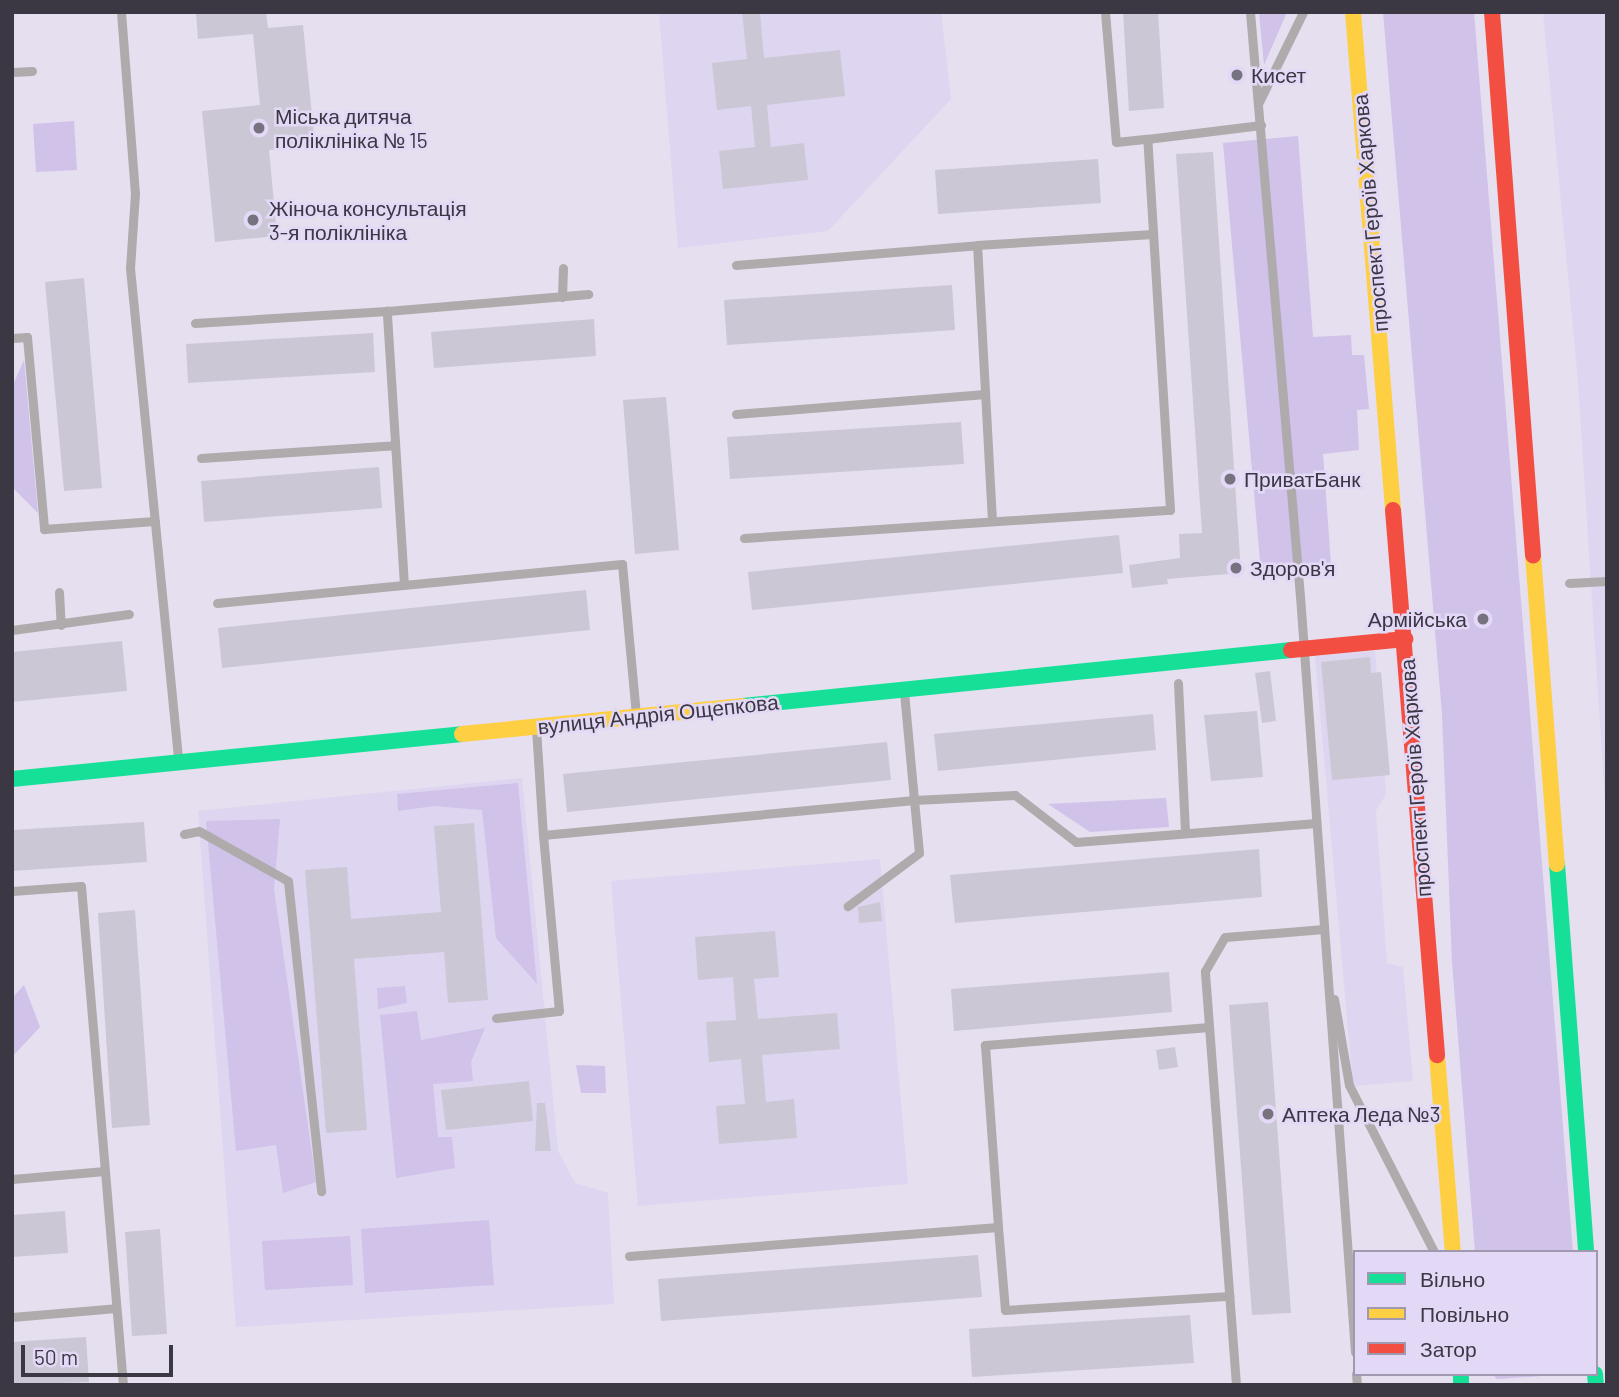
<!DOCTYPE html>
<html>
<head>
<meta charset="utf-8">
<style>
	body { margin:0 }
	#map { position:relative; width:1619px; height:1397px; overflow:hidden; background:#e5dff0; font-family:Barlow,sans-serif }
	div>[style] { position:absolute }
	.built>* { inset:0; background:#ded5f0 }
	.green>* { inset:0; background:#d0c2e9 }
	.building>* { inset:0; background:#ccc7d5 }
	.lane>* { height:9px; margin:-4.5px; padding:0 4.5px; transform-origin:4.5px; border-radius:4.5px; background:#afaaab }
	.fast>* { height:16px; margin:-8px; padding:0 8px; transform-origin:8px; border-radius:8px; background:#16e098 }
	.slow>* { height:16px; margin:-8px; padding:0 8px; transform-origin:8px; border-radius:8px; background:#ffcf43 }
	.jam>* { height:16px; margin:-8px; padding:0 8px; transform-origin:8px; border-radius:8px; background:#f24e42 }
	.dots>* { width:19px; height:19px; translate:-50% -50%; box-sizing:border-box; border:4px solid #e3d9f6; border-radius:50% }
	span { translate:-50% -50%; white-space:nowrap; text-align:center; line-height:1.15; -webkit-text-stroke:5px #e3d9f6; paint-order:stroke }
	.poi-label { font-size:21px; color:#3b3743 }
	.left { translate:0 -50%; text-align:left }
	.right { translate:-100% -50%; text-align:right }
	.street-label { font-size:21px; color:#3b3743 }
	.frame { position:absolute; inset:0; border:14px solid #3b3743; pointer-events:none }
	.legend { position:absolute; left:1353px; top:1250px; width:245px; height:126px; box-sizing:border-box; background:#e3d9f6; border:2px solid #a098ae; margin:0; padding:9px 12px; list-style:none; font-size:21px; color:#3b3743 }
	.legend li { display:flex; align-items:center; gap:14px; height:35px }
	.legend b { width:35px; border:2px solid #a098ae }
	.scale { position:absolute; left:21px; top:1345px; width:152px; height:32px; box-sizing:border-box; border:4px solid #3b3743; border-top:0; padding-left:9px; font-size:21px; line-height:24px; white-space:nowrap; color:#3b3743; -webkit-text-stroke:5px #e3d9f6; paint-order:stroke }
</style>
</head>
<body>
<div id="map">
	<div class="built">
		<div style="clip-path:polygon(659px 12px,941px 12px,951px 99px,828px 231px,678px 248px)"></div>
		<div style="clip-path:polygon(1543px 12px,1607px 12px,1607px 833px,1578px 381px)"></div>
		<div style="clip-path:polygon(1375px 651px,1386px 794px,1376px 811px,1387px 963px,1403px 967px,1413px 1081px,1353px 1086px,1315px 656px)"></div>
		<div style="clip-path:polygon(522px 778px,558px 1151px,575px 1183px,608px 1193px,614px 1304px,236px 1327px,198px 811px)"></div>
		<div style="clip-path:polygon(880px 859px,908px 1184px,638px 1206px,611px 881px)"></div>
	</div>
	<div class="green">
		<div style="clip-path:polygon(1259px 12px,1287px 12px,1264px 65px)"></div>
		<div style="clip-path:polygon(1383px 12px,1474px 12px,1573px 1252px,1475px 1252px,1452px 962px,1442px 714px)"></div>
		<div style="clip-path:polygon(74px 121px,77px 170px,36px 172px,33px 124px)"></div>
		<div style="clip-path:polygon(1298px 136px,1313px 337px,1351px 335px,1352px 355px,1364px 355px,1369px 409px,1357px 410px,1359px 450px,1323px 454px,1331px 564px,1261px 572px,1223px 143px)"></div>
		<div style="clip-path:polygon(24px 360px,38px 513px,12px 487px,12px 387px)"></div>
		<div style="clip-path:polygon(518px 783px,537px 984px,496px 938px,482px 810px,434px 806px,398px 811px,397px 794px)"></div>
		<div style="clip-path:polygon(1166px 798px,1169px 827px,1090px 832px,1048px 804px)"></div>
		<div style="clip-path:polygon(280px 819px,274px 889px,316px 1182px,283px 1193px,276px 1145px,236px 1151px,206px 821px)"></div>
		<div style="clip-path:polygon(24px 985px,40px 1027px,12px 1057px,12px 998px)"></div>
		<div style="clip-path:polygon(405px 986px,407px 1003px,378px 1009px,377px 988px)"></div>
		<div style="clip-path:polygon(417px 1011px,421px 1040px,485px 1028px,471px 1062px,473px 1081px,433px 1084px,438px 1137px,452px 1137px,455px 1168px,396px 1178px,380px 1015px)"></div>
		<div style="clip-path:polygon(576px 1065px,605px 1066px,606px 1093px,581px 1093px)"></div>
		<div style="clip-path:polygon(489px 1220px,494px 1285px,365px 1293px,361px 1229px)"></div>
		<div style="clip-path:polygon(350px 1236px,353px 1285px,265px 1290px,262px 1241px)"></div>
		<div style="clip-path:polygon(1492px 1374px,1571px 1374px,1497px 1379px)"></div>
	</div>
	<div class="building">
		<div style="clip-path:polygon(196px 12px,266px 12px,268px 28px,303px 25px,315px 145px,269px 150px,277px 236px,215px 242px,202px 111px,260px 105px,253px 34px,198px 39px)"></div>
		<div style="clip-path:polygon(742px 12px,760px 12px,764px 58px,840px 50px,845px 96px,767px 105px,771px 147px,804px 143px,808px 180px,723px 189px,719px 151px,755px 147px,751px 106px,717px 110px,712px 63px,747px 59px)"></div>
		<div style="clip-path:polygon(1123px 12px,1158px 12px,1164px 108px,1129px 111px)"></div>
		<div style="clip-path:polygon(1213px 152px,1241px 573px,1167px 579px,1168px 584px,1132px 588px,1129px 565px,1180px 558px,1179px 534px,1202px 533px,1176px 154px)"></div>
		<div style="clip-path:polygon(1098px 159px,1101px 203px,938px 214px,935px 170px)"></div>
		<div style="clip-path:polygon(84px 278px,102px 488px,64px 491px,45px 282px)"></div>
		<div style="clip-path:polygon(952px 285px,955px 330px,727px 345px,724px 300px)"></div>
		<div style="clip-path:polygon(594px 319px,596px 356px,434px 368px,431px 332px)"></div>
		<div style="clip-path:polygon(373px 333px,375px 372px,188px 383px,186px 344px)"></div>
		<div style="clip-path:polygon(666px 397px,679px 550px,635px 554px,623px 400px)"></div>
		<div style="clip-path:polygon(961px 422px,964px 464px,730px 479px,727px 437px)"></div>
		<div style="clip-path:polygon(379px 467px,382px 508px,204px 522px,201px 481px)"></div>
		<div style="clip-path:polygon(1119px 535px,1123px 573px,752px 610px,748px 572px)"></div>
		<div style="clip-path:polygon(586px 590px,590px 630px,222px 668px,218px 628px)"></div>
		<div style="clip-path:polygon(122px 641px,127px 691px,12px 702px,12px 652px)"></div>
		<div style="clip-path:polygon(1370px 657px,1371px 673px,1381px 672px,1390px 775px,1332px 780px,1321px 662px)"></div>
		<div style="clip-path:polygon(1270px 671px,1276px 721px,1262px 723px,1255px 673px)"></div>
		<div style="clip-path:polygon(1257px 711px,1263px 777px,1211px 781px,1204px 715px)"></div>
		<div style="clip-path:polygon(1153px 714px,1156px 750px,938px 771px,934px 734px)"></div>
		<div style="clip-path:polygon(887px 742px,891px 780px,567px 812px,563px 774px)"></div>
		<div style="clip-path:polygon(144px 822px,147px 862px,12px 871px,12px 830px)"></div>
		<div style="clip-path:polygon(474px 823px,488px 1000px,448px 1003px,444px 952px,354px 959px,367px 1130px,326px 1133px,305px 870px,347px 867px,351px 919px,441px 912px,434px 826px)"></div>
		<div style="clip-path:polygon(1259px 849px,1262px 897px,955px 923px,950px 875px)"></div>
		<div style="clip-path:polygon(880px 902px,882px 921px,859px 923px,858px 907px)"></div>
		<div style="clip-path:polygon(135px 910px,150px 1125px,112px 1128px,98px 913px)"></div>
		<div style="clip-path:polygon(775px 931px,779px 977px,754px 979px,758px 1019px,837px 1013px,840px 1049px,762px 1055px,766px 1102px,794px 1099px,797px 1138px,719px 1144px,716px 1106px,745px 1104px,741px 1059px,709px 1062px,706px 1022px,736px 1020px,733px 977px,698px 980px,695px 937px)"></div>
		<div style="clip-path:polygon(1169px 972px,1172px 1012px,954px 1031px,951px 989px)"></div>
		<div style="clip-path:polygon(1268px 1002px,1291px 1313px,1252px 1315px,1229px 1005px)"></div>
		<div style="clip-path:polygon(1175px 1047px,1178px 1067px,1159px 1070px,1156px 1050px)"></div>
		<div style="clip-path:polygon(529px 1081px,533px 1121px,446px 1130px,441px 1090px)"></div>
		<div style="clip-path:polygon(537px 1103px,545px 1103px,551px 1151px,535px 1151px)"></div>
		<div style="clip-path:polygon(65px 1211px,68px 1253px,12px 1257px,12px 1215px)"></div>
		<div style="clip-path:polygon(160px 1229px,167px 1334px,132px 1336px,125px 1232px)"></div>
		<div style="clip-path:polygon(978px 1255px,982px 1297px,661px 1321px,658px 1279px)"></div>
		<div style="clip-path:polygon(1190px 1315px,1194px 1363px,972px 1377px,969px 1329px)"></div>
		<div style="clip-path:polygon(86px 1337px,89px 1382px,12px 1385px,12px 1342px)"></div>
	</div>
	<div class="lane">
		<div style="left:121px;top:12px;width:182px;rotate:85.6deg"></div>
		<div style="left:135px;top:193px;width:75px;rotate:93.8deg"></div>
		<div style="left:130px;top:268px;width:494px;rotate:84.4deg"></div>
		<div style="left:1105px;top:12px;width:130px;rotate:85.2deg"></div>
		<div style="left:1116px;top:142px;width:31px;rotate:-6deg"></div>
		<div style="left:1250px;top:12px;width:586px;rotate:85.11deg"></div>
		<div style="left:1300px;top:596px;width:758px;rotate:85.84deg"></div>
		<div style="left:12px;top:72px;width:20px;rotate:-3deg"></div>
		<div style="left:1259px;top:102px;width:100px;rotate:-63.9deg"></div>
		<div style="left:736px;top:265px;width:242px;rotate:-4.7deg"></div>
		<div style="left:562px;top:297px;width:29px;rotate:-88deg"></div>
		<div style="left:195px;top:323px;width:192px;rotate:-3.6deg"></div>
		<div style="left:12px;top:338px;width:15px;rotate:-4deg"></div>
		<div style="left:27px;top:337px;width:193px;rotate:84.9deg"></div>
		<div style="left:44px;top:529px;width:111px;rotate:-4.1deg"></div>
		<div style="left:736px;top:414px;width:250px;rotate:-4.6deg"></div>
		<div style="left:201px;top:458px;width:194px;rotate:-3.8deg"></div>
		<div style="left:992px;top:521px;width:276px;rotate:-93.1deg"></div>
		<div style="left:977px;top:245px;width:176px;rotate:-3.6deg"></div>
		<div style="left:744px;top:538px;width:427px;rotate:-3.8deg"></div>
		<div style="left:1170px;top:510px;width:372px;rotate:-93.5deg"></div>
		<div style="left:1147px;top:139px;width:115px;rotate:-7deg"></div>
		<div style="left:1569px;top:583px;width:38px;rotate:-3deg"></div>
		<div style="left:404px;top:585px;width:275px;rotate:-93.6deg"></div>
		<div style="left:387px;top:311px;width:202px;rotate:-4.8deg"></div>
		<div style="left:59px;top:592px;width:33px;rotate:87deg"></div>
		<div style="left:217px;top:603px;width:407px;rotate:-5.5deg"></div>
		<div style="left:622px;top:564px;width:151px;rotate:84.7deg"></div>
		<div style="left:12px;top:630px;width:118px;rotate:-7.8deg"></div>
		<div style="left:1178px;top:683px;width:150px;rotate:87.3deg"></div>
		<div style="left:904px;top:692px;width:108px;rotate:84.7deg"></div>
		<div style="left:914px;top:800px;width:101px;rotate:-2.8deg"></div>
		<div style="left:1015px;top:795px;width:77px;rotate:37.6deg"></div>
		<div style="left:1076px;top:842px;width:241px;rotate:-4.5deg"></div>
		<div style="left:536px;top:728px;width:107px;rotate:86.3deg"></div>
		<div style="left:543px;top:835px;width:373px;rotate:-5.4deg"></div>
		<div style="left:914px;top:800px;width:53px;rotate:84.6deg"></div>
		<div style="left:919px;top:853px;width:89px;rotate:143.3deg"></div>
		<div style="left:184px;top:834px;width:15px;rotate:-11deg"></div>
		<div style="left:199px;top:831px;width:102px;rotate:29.3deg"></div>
		<div style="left:288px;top:881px;width:312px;rotate:83.9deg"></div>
		<div style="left:12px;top:891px;width:69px;rotate:-4.1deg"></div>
		<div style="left:81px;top:886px;width:501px;rotate:85.19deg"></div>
		<div style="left:1334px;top:999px;width:87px;rotate:80.1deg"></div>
		<div style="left:1349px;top:1085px;width:187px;rotate:63deg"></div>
		<div style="left:496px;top:1018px;width:63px;rotate:-6.3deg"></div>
		<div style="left:559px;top:1011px;width:177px;rotate:-95.2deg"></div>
		<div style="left:1209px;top:1027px;width:225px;rotate:175.4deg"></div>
		<div style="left:985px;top:1045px;width:182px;rotate:85.9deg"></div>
		<div style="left:998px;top:1227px;width:83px;rotate:85.2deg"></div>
		<div style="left:1005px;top:1310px;width:225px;rotate:-3.6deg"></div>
		<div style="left:12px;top:1179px;width:93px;rotate:-4.9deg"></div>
		<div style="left:629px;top:1256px;width:370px;rotate:-4.5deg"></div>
		<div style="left:12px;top:1317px;width:104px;rotate:-4.9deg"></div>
		<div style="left:1356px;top:1374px;width:11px;rotate:85deg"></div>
		<div style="left:1236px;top:1385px;width:415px;rotate:-94.3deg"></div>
		<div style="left:1205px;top:971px;width:39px;rotate:-60deg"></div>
		<div style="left:1225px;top:937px;width:99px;rotate:-4.6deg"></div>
	</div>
	<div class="fast">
		<div style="left:743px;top:706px;width:551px;rotate:-5.83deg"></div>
		<div style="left:12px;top:779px;width:452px;rotate:-5.7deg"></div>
		<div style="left:1557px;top:864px;width:389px;rotate:85.7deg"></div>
		<div style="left:1461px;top:1374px;width:11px;rotate:90deg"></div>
		<div style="left:1595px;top:1374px;width:11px;rotate:85deg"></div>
	</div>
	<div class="slow">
		<div style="left:1353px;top:12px;width:500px;rotate:85.4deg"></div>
		<div style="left:1533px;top:555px;width:310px;rotate:85.6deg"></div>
		<div style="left:462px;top:734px;width:282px;rotate:-5.7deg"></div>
		<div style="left:1437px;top:1055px;width:198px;rotate:85.4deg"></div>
	</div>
	<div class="jam">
		<div style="left:1492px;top:12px;width:545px;rotate:85.68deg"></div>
		<div style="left:1393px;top:510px;width:547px;rotate:85.38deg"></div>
		<div style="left:1291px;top:650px;width:115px;rotate:-5.5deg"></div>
	</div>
	<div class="dots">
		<div style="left:1237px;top:75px;background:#767280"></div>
		<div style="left:259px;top:128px;background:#767280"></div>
		<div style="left:253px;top:220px;background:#767280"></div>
		<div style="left:1230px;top:479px;background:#767280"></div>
		<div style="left:1236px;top:568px;background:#767280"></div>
		<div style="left:1483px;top:619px;background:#767280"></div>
		<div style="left:1268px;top:1114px;background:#767280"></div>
	</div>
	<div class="poi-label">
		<span class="left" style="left:1251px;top:75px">Кисет</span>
		<span class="left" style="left:275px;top:128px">Міська дитяча<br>поліклініка № 15</span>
		<span class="left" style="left:269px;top:220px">Жіноча консультація<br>3-я поліклініка</span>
		<span class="left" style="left:1244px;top:479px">ПриватБанк</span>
		<span class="left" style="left:1250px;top:568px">Здоров'я</span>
		<span class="right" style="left:1467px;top:619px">Армійська</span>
		<span class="left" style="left:1282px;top:1114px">Аптека Леда №3</span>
	</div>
	<div class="street-label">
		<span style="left:1370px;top:213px;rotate:-95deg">проспект Героїв Харкова</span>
		<span style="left:658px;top:714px;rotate:-6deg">вулиця Андрія Ощепкова</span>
		<span style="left:1415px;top:778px;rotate:-94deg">проспект Героїв Харкова</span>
	</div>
	<div class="frame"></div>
	<ul class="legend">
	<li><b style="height:9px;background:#16e098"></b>Вільно</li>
	<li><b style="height:9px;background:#ffcf43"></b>Повільно</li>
	<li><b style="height:9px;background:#f24e42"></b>Затор</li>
	</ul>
	<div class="scale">50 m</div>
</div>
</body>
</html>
